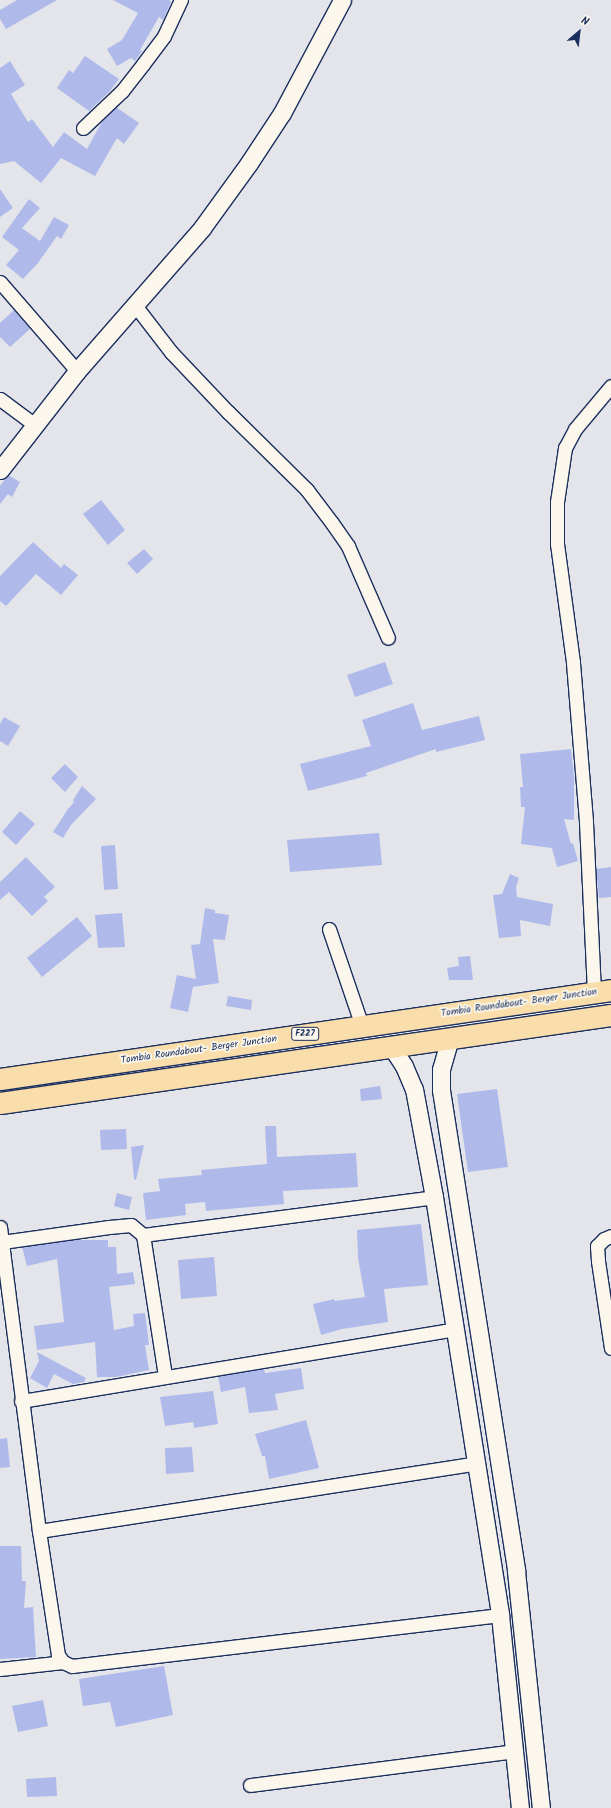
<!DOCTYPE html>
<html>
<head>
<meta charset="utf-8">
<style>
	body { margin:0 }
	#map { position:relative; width:611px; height:1808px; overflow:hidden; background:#e4e5eb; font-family:Kalam,sans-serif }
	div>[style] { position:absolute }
	.building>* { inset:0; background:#afbaea }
	.roads { filter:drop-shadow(1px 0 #1b2f5e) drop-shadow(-1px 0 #1b2f5e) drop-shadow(0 1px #1b2f5e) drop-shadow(0 -1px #1b2f5e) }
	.minor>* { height:13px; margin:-6.5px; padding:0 6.5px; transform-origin:6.5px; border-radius:6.5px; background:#fbf7ec }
	.tertiary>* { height:17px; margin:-8.5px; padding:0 8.5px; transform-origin:8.5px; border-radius:8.5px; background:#fbf7ec }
	.primary>* { height:21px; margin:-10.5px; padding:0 10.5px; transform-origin:10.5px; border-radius:10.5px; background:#f9deab }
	span { translate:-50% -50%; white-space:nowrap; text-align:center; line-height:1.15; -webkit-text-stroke:3.5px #fbf7ec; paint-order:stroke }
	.shield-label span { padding:1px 3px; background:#fbf7ec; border:1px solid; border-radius:3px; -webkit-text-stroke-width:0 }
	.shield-label { font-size:9px; color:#1b2f5e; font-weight:700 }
	.street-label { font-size:10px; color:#1b2f5e }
	.north { position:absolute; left:559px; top:12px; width:40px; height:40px; -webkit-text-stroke:3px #fbf7ec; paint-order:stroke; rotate:28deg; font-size:11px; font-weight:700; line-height:16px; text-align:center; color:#1b2f5e }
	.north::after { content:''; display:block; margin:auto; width:14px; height:18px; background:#1b2f5e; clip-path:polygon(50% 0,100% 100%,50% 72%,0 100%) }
</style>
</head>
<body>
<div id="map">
	<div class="building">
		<div style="clip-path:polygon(17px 0,57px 0,6px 29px,0 19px,0 10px)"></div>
		<div style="clip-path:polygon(113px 0,169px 0,171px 2px,163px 20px,159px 17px,140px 50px,142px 51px,135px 61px,131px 58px,117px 66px,107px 49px,122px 40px,138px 13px)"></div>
		<div style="clip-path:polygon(85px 56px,119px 79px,110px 91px,89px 111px,57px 88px,69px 70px,73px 73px)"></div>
		<div style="clip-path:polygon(10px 61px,25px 85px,11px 94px,28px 122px,32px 119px,53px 147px,64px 132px,87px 149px,103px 120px,116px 107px,139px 123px,124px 144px,117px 138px,95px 176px,61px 158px,41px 183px,14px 161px,0 164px,0 68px)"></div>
		<div style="clip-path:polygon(0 189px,13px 208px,0 217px)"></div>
		<div style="clip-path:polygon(29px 199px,40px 208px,22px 228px,40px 241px,54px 217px,69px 225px,61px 239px,57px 236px,38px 263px,23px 279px,6px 265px,19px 250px,2px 237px)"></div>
		<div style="clip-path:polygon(14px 310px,30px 329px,10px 347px,0 337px,0 323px)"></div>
		<div style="clip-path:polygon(8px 475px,20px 482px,12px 497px,8px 494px,0 504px,0 486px)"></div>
		<div style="clip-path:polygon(101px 500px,125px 530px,108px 545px,83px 514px)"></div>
		<div style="clip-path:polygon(33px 542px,61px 568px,64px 564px,78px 575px,61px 595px,36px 574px,6px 606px,0 601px,0 576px)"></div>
		<div style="clip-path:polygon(144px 549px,153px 559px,137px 574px,127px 563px)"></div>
		<div style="clip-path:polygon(385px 662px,393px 684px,355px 697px,347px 675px)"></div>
		<div style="clip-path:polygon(413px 703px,422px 730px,479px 716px,485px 740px,436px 752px,436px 749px,366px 773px,367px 776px,308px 791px,300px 764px,371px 746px,362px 720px)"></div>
		<div style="clip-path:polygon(4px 717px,20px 726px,8px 746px,0 741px,0 724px)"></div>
		<div style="clip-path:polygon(571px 749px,574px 776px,574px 820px,564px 819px,571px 844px,573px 843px,578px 861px,557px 867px,552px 848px,521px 844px,525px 807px,521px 807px,520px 787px,523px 787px,520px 754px)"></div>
		<div style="clip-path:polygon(65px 764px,78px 777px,65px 792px,51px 778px)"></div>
		<div style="clip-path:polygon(82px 786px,96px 799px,71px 825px,63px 838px,53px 832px,68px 809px,74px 802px,73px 800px)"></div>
		<div style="clip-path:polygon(20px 811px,35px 824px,16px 845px,2px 832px)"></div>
		<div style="clip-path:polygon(379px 833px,382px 865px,290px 872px,287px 840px)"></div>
		<div style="clip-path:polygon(115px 845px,118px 889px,104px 890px,101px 846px)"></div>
		<div style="clip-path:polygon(26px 857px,55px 887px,44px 897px,48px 901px,32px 916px,9px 892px,0 900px,0 882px)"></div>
		<div style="clip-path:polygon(611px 867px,611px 897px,599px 898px,596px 869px)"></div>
		<div style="clip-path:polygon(510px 874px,519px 878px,516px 887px,517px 897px,553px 904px,550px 926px,520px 920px,521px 936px,499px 938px,493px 895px,502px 894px)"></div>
		<div style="clip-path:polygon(205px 908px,215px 910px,215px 913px,229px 915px,225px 940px,213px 939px,219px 983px,193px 987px,188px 1012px,170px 1008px,177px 975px,196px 979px,191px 945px,200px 944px)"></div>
		<div style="clip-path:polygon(122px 913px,125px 947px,98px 948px,95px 915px)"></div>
		<div style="clip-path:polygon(77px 917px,92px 936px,42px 977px,27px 958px)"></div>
		<div style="clip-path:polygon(470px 956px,473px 980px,449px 980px,447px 968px,459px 966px,458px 957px)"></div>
		<div style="clip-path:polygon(228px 996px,252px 1000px,251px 1010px,226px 1006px)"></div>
		<div style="clip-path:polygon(380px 1086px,382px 1099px,361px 1101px,360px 1089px)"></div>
		<div style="clip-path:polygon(497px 1089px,508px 1167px,468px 1172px,457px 1094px)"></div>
		<div style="clip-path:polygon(265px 1126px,276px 1126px,277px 1157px,356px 1153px,358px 1187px,283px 1191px,284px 1204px,206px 1211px,205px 1202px,185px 1204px,186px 1215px,146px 1220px,143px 1193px,160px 1191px,158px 1179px,202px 1175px,201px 1170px,267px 1164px)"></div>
		<div style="clip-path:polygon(126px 1129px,127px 1149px,101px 1150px,100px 1130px)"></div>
		<div style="clip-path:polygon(144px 1145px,136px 1180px,134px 1179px,131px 1147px)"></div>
		<div style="clip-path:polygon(117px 1193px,132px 1197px,129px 1210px,114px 1206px)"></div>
		<div style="clip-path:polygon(421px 1224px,428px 1285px,384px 1289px,388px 1322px,342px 1329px,321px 1335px,313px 1304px,334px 1299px,335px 1301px,365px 1297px,358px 1258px,357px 1230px)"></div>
		<div style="clip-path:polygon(73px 1240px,108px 1240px,108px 1247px,116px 1247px,117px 1274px,133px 1272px,135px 1284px,109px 1287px,114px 1330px,134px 1326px,133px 1314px,145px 1313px,149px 1345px,145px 1345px,149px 1370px,116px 1377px,97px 1377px,95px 1342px,37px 1350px,34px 1326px,64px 1322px,57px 1259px,27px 1266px,22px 1247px)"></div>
		<div style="clip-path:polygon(214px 1257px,217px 1296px,181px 1299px,178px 1260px)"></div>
		<div style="clip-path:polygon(37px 1352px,86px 1378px,84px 1382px,73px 1384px,54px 1374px,47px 1388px,30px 1378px,39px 1361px)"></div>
		<div style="clip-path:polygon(301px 1368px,304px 1389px,275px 1394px,278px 1410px,249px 1413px,245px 1387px,221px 1392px,218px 1376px,264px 1369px,265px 1373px)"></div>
		<div style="clip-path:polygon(213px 1391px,218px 1424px,194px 1428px,193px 1422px,165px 1426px,160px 1397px)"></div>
		<div style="clip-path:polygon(306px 1420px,319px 1468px,269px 1479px,265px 1456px,262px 1456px,255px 1434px)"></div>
		<div style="clip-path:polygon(7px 1438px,10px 1467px,0 1468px,0 1439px)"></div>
		<div style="clip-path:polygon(192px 1447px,194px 1472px,166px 1474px,165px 1448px)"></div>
		<div style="clip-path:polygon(0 1546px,21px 1546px,22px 1581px,26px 1581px,24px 1608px,33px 1607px,36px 1657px,0 1659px)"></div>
		<div style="clip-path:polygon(164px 1666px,173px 1715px,116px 1727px,110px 1702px,83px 1706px,79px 1679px)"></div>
		<div style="clip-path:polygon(43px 1700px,48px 1726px,18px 1732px,12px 1706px)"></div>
		<div style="clip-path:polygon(56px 1777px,57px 1796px,27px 1797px,26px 1779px)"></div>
	</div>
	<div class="roads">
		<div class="minor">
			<div style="left:83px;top:128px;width:54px;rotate:-43.5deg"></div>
			<div style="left:122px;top:91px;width:34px;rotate:-52deg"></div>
			<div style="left:143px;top:64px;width:35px;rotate:-53deg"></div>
			<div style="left:164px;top:36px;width:40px;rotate:-65deg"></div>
			<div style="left:0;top:282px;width:118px;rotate:49.1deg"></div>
			<div style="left:134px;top:304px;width:61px;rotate:52.4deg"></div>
			<div style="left:171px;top:352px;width:83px;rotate:46.5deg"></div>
			<div style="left:228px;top:412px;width:111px;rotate:44.6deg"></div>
			<div style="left:307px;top:490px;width:41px;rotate:52.9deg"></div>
			<div style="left:332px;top:523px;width:28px;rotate:55deg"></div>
			<div style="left:348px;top:546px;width:100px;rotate:66.5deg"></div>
			<div style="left:0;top:399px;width:44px;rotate:36.6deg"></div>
			<div style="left:329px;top:929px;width:102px;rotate:71.2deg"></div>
			<div style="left:594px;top:992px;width:171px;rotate:-92.7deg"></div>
			<div style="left:586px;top:821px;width:160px;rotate:-94.7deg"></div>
			<div style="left:573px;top:662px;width:119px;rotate:-97.7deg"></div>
			<div style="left:557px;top:544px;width:42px;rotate:-90deg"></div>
			<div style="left:557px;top:502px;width:55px;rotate:-81.6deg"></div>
			<div style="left:565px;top:448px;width:21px;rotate:-62deg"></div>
			<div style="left:575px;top:429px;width:56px;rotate:-50.1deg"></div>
			<div style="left:0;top:1227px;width:306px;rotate:82.7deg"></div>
			<div style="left:39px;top:1531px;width:125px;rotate:81.3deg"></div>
			<div style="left:58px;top:1655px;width:9px;rotate:54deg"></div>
			<div style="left:143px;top:1235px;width:293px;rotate:-7.4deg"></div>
			<div style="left:611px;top:1236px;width:8px;rotate:157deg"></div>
			<div style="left:604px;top:1239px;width:10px;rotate:135deg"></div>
			<div style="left:597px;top:1246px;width:15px;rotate:86deg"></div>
			<div style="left:598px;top:1261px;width:88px;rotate:81.5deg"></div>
			<div style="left:2px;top:1242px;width:108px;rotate:-8deg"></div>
			<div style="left:109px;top:1227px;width:22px;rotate:-5deg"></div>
			<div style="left:131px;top:1225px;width:16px;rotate:40deg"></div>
			<div style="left:143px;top:1235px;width:143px;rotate:81.1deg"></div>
			<div style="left:21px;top:1401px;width:440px;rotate:-9.4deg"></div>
			<div style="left:39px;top:1531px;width:443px;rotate:-8.8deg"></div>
			<div style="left:0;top:1669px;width:63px;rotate:-6.3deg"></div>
			<div style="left:63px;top:1662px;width:10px;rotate:24deg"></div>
			<div style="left:72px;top:1666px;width:431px;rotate:-6.8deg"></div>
			<div style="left:250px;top:1785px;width:267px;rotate:-7.3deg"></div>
		</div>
		<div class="tertiary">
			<div style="left:0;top:470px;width:125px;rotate:-52.1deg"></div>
			<div style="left:77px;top:371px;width:190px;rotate:-48.8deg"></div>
			<div style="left:202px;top:228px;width:80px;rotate:-54.1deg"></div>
			<div style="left:249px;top:163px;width:60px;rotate:-56.6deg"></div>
			<div style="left:282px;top:113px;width:128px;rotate:-62deg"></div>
			<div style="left:450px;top:1038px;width:32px;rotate:106deg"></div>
			<div style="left:441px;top:1069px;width:21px;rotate:90deg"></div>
			<div style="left:441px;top:1090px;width:487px;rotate:81.1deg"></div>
			<div style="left:516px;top:1571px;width:238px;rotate:84deg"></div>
			<div style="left:391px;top:1046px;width:24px;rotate:57deg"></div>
			<div style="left:404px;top:1066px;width:25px;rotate:67deg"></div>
			<div style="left:414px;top:1089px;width:110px;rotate:79.5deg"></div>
			<div style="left:434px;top:1197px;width:423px;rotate:81deg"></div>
			<div style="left:500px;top:1615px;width:194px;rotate:84.1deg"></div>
		</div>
		<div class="primary">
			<div style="left:0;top:1079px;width:617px;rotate:-8.29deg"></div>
			<div style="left:0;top:1103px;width:617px;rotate:-8.2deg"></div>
		</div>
	</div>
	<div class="shield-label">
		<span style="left:305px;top:1034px">F227</span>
	</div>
	<div class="street-label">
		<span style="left:519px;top:1003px;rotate:-8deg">Tombia Roundabout- Berger Junction</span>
		<span style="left:199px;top:1050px;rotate:-8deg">Tombia Roundabout- Berger Junction</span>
	</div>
	<div class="north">N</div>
</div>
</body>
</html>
